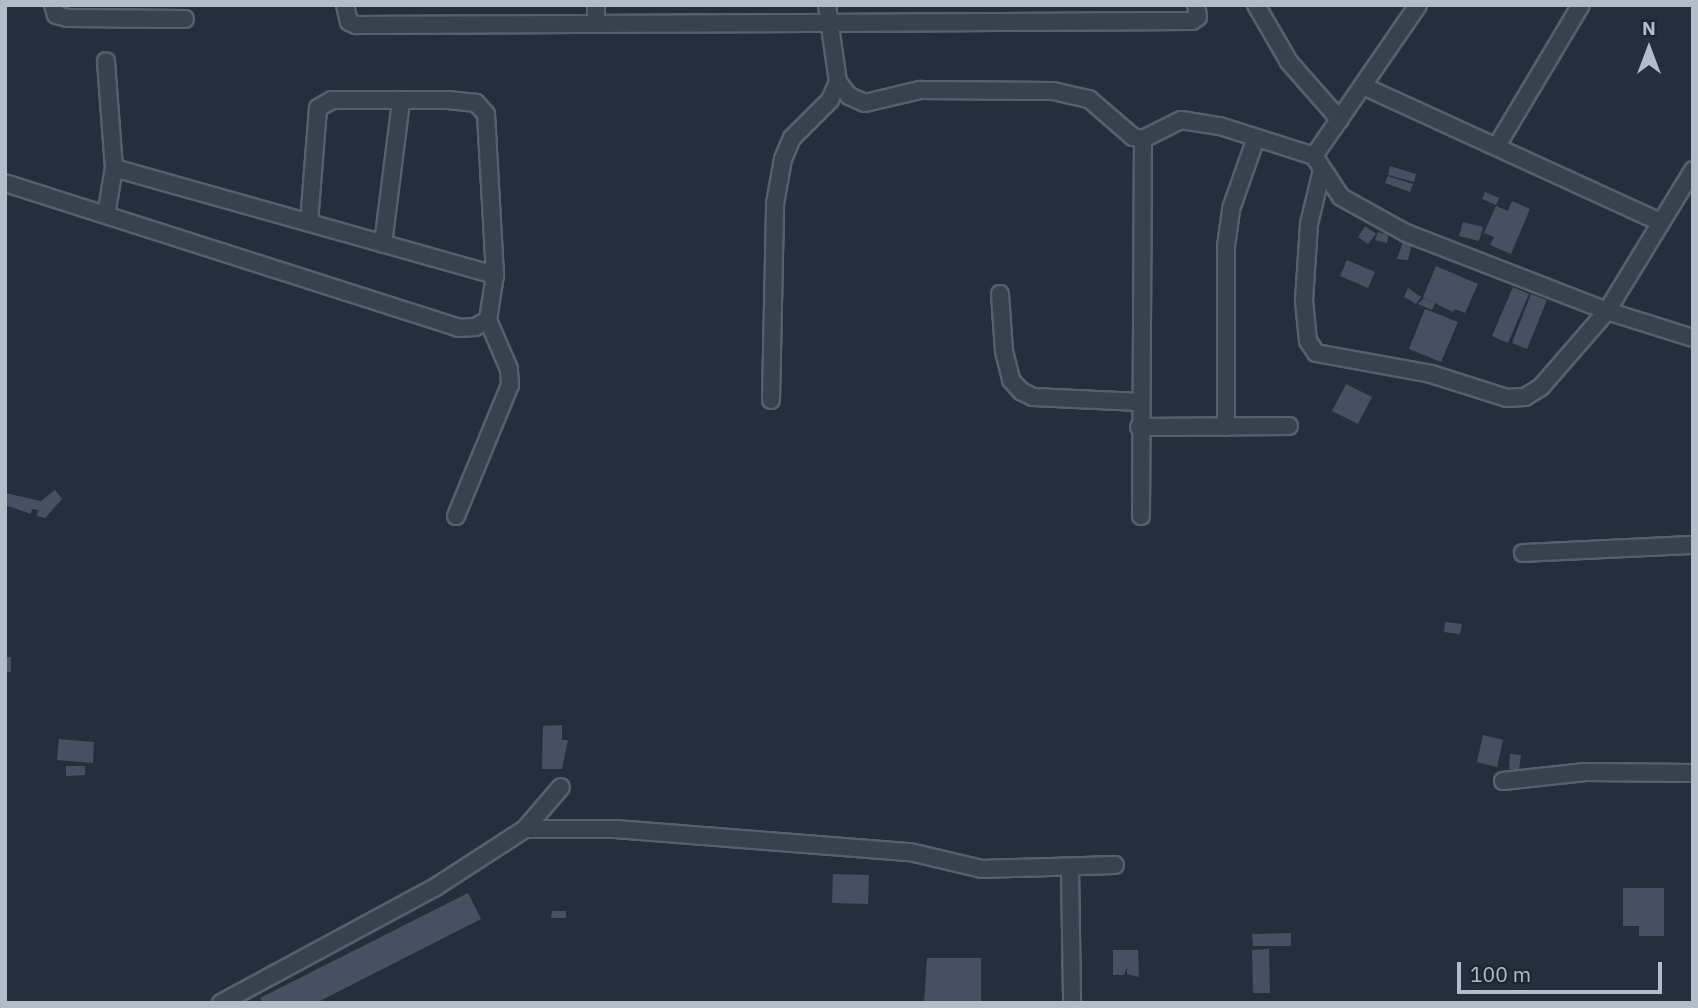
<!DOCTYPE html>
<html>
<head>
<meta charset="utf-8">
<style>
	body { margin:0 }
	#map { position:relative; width:1698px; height:1008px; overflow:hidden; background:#242f3e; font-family:"IBM Plex Sans",sans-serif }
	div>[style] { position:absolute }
	.building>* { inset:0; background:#455162 }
	.roads { filter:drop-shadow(2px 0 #565f6c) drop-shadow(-2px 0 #565f6c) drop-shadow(0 2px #565f6c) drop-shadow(0 -2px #565f6c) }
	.minor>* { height:16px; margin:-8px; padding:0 8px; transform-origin:8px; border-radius:8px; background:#38414e }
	span { translate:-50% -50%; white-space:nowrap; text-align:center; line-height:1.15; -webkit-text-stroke:5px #1d2633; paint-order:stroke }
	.frame { position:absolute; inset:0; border:7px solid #b4bcc9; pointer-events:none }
	.north { position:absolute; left:1614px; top:14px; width:70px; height:70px; -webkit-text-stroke:5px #1d2633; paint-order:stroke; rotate:0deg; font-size:19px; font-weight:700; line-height:28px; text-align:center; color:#b4bcc9 }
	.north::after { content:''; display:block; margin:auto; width:24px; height:32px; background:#b4bcc9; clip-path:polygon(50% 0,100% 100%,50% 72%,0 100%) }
	.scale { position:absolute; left:1457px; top:962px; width:205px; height:32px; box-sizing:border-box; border:4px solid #b4bcc9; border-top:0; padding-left:9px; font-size:21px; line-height:24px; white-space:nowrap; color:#b4bcc9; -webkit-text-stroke:5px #1d2633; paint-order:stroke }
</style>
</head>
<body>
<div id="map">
	<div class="building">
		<div style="clip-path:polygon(1390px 166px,1416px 174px,1414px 182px,1388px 175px)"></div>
		<div style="clip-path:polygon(1388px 176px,1413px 184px,1410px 192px,1385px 183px)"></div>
		<div style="clip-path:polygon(1485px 192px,1499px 198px,1496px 205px,1482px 199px)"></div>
		<div style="clip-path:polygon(1512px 201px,1530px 209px,1511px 254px,1490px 245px,1494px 237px,1484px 233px,1496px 206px,1508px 211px)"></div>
		<div style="clip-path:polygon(1463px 222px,1483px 227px,1479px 241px,1459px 236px)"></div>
		<div style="clip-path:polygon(1365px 226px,1376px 234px,1368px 244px,1358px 237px)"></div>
		<div style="clip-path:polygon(1378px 232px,1388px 235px,1387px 243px,1375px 240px)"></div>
		<div style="clip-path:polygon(1403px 242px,1412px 244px,1408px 260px,1397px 259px)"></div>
		<div style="clip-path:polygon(1347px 260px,1375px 272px,1368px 288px,1340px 276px)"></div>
		<div style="clip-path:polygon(1436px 266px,1478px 284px,1465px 313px,1455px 309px,1453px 312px,1423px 297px)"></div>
		<div style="clip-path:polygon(1513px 287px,1529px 294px,1508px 343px,1492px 336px)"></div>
		<div style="clip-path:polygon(1408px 288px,1421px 297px,1416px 304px,1404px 297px)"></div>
		<div style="clip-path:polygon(1531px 294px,1547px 300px,1527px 349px,1512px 343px)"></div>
		<div style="clip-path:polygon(1424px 298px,1435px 303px,1432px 310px,1418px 304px)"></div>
		<div style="clip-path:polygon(1425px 309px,1458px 322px,1441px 362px,1409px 349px)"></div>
		<div style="clip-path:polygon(1346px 384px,1372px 397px,1358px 424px,1332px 411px)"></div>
		<div style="clip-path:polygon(55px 490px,62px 499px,45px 518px,37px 516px,38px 510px,32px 509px,31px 514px,5px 505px,5px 493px,41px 501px)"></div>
		<div style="clip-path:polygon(1445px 622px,1462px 624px,1460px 634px,1444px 632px)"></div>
		<div style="clip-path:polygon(5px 657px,11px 657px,11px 672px,5px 672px)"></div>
		<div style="clip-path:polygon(562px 725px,562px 740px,568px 740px,562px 769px,542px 769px,543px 726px)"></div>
		<div style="clip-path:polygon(1483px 735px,1503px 740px,1497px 767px,1477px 762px)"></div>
		<div style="clip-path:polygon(59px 739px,94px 742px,93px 763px,57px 760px)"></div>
		<div style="clip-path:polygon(1510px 754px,1521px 755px,1519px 770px,1509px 769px)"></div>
		<div style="clip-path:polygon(66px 766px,85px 766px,85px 775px,66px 776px)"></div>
		<div style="clip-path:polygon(833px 874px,869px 875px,868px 904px,832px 903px)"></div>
		<div style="clip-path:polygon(1623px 888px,1664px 888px,1664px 936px,1639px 936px,1639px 926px,1623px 926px)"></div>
		<div style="clip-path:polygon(468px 893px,481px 919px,316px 1003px,263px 1003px,260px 998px)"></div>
		<div style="clip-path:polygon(552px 911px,566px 911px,566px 918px,551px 918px)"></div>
		<div style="clip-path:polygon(1291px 933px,1291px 946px,1253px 946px,1252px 934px)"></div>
		<div style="clip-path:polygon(1269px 949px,1270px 993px,1253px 993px,1252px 950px)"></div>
		<div style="clip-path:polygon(1113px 950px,1138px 950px,1139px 977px,1127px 974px,1127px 967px,1124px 975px,1113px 975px)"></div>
		<div style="clip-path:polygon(927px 958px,981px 958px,981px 1003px,924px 1003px)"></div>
	</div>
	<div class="roads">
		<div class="minor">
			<div style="left:53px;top:5px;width:10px;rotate:73deg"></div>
			<div style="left:56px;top:15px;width:11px;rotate:15deg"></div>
			<div style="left:67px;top:18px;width:118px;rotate:0.5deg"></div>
			<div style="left:345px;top:5px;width:17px;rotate:77deg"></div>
			<div style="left:349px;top:22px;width:8px;rotate:23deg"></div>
			<div style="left:356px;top:25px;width:836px;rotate:-0.27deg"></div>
			<div style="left:1192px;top:21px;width:7px;rotate:-34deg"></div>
			<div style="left:1198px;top:17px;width:12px;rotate:-99deg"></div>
			<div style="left:596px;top:5px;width:18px;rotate:90deg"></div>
			<div style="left:827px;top:5px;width:78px;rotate:81.9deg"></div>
			<div style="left:838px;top:82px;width:18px;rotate:52deg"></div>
			<div style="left:849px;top:96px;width:17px;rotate:24deg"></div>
			<div style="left:865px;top:103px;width:57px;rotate:-13.3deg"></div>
			<div style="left:920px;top:90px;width:133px;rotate:0.4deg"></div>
			<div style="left:1053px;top:91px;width:37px;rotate:13deg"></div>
			<div style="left:1089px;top:99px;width:58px;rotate:40.8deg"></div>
			<div style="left:1133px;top:137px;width:10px;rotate:11deg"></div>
			<div style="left:1143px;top:139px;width:42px;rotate:-26.6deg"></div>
			<div style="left:1181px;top:120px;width:39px;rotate:9deg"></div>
			<div style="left:1220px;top:126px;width:99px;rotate:17.7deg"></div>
			<div style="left:1314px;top:156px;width:49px;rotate:56.6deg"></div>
			<div style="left:1341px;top:197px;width:74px;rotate:29deg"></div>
			<div style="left:1406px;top:233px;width:216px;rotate:21.2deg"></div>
			<div style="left:1607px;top:311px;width:90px;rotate:17.4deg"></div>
			<div style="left:1256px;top:5px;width:66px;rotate:59.9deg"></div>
			<div style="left:1289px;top:62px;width:77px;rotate:48.7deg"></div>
			<div style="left:1363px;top:86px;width:324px;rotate:24.6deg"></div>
			<div style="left:1498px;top:144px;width:162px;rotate:-59.2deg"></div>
			<div style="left:1314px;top:156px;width:183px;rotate:-55.4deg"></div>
			<div style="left:114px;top:168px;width:396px;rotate:15.7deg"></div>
			<div style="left:1322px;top:170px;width:56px;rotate:103.5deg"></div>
			<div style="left:1309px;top:224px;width:77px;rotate:93.7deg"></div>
			<div style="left:1304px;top:301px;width:40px;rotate:84.3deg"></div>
			<div style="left:1308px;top:341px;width:14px;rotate:56deg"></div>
			<div style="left:1316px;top:353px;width:117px;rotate:10.3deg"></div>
			<div style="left:1431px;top:374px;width:80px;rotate:17.5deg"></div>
			<div style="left:1507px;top:398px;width:18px;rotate:-3deg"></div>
			<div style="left:1525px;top:397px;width:19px;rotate:-32deg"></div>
			<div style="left:1541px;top:387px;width:101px;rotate:-49deg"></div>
			<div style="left:1607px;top:311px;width:165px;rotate:-58.6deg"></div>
			<div style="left:5px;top:183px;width:476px;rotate:17.7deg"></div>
			<div style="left:458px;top:328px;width:17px;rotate:-3deg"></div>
			<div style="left:475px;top:327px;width:15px;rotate:-28deg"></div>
			<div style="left:488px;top:320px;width:46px;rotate:-81.2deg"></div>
			<div style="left:495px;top:275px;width:161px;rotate:-93.2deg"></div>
			<div style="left:486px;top:114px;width:15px;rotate:-132deg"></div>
			<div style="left:476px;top:103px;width:28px;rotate:-174deg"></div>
			<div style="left:448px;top:100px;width:116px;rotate:180deg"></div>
			<div style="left:332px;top:100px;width:16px;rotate:150deg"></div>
			<div style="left:318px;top:108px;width:115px;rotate:94.5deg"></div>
			<div style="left:106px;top:215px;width:48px;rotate:-80.3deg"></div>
			<div style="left:114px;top:168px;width:107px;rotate:-94.3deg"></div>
			<div style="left:383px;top:244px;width:144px;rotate:-82.8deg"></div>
			<div style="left:1000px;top:294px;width:57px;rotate:86deg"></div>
			<div style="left:1004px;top:351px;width:30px;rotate:76deg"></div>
			<div style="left:1011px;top:380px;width:15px;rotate:48deg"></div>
			<div style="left:1021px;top:391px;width:13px;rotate:27deg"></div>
			<div style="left:1033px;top:397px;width:107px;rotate:2.7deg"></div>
			<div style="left:771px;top:400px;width:196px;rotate:-88.8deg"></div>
			<div style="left:775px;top:204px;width:46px;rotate:-79.9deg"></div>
			<div style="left:783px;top:159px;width:23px;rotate:-67deg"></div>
			<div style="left:792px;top:138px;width:54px;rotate:-45deg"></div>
			<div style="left:830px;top:100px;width:20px;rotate:-66deg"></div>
			<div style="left:1139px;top:427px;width:150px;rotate:-0.4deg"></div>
			<div style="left:1226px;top:427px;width:181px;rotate:-90deg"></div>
			<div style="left:1226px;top:246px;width:37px;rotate:-82deg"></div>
			<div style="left:1231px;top:209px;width:75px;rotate:-70.6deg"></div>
			<div style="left:456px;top:516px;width:142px;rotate:-67.6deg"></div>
			<div style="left:510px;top:385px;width:16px;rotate:-94deg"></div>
			<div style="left:509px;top:369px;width:53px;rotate:-113.2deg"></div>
			<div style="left:1141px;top:516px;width:377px;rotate:-89.7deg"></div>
			<div style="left:1523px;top:553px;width:170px;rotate:-2.7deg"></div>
			<div style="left:1503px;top:781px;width:83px;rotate:-6.2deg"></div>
			<div style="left:1586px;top:772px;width:107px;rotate:0.5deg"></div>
			<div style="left:525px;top:829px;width:90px"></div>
			<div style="left:615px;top:829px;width:296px;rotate:4.5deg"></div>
			<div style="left:910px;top:852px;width:74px;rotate:13.3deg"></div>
			<div style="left:982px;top:869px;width:133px;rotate:-1.7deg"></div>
			<div style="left:1070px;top:869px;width:134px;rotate:89.1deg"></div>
			<div style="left:221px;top:1003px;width:242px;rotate:-28.4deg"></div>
			<div style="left:434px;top:888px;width:108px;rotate:-33deg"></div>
			<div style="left:525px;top:829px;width:55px;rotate:-49.4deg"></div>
		</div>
	</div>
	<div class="frame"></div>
	<div class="north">N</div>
	<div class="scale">100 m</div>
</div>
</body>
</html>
